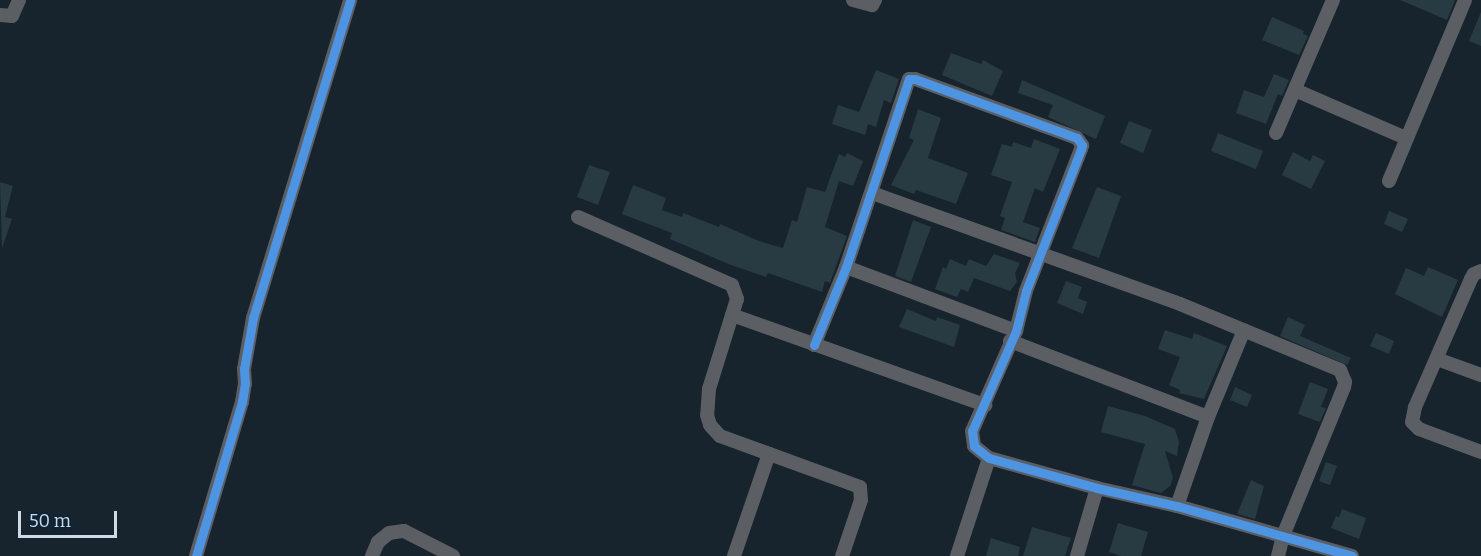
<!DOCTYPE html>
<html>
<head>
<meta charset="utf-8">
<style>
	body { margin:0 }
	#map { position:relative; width:1481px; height:556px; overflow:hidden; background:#17232d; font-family:Bitter,serif }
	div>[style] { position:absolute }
	.building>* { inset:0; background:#293b42 }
	.minor>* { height:14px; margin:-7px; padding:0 7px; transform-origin:7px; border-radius:7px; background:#5b5e63 }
	.cycleway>* { height:9px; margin:-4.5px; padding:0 4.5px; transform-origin:4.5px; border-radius:4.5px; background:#4d94e3 }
	span { translate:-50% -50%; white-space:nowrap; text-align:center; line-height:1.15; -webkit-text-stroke:4.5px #0d2437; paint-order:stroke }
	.scale { position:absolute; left:18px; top:511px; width:99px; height:27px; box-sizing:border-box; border:3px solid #cddbe8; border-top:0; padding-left:8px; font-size:18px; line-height:21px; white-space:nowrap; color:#cddbe8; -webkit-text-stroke:4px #0d2437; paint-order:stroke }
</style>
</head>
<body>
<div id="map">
	<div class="building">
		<div style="clip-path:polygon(1400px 0,1455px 0,1447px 20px)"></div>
		<div style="clip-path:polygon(1481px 12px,1481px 46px,1469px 41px)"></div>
		<div style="clip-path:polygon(1272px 17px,1304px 31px,1303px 34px,1308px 36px,1299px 55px,1262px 40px)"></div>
		<div style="clip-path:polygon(951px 53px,981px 64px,983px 60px,1003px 71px,992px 96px,942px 75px)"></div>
		<div style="clip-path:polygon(876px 70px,899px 79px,891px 103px,884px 100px,876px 127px,868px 124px,865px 135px,832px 124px,838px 105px,859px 112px)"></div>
		<div style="clip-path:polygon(1274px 74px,1289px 80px,1282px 96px,1278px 94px,1266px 124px,1236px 113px,1244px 90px,1264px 97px)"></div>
		<div style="clip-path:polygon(1022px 80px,1105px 116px,1096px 139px,1048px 117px,1053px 105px,1018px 93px)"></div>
		<div style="clip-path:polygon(918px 109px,941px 118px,928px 158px,968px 173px,956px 204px,916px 190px,914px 194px,891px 185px,914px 140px,909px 138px)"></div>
		<div style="clip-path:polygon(1129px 121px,1152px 130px,1143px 153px,1120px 143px)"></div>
		<div style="clip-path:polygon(1218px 133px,1263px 151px,1256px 169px,1211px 151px)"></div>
		<div style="clip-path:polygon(1034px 139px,1060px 149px,1043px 192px,1035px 188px,1023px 222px,1040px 228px,1035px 242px,1001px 230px,1005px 218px,1000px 216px,1012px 182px,991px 175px,1002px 144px,1012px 147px,1013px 142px,1031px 148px)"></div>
		<div style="clip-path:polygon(1293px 152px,1310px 161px,1313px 155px,1325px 161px,1311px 189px,1282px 175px)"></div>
		<div style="clip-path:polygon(847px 153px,863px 161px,853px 186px,839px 181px,825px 227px,847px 236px,830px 283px,825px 281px,822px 292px,768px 273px,766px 277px,731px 265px,670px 239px,672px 233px,622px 214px,633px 185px,666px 198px,662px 210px,682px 217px,683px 213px,719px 227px,720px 224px,759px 241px,783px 248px,792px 220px,797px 222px,807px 187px,825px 192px,839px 154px,845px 157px)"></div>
		<div style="clip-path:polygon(589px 165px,610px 172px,598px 205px,577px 197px)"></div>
		<div style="clip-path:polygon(0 182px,13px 186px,5px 217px,12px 219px,2px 248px)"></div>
		<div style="clip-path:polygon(1097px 187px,1121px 196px,1099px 258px,1072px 248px)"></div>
		<div style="clip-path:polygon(1389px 211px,1408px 219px,1402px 232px,1384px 224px)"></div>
		<div style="clip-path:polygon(913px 220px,931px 227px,911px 282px,895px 276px)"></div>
		<div style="clip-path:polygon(994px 254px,1020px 263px,1015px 273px,1017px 282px,1010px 291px,974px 278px,968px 292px,961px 289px,957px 297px,935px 289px,943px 267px,946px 269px,950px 259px,966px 266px,969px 259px,986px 266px)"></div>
		<div style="clip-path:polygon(1428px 267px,1458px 280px,1442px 317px,1395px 294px,1406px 268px,1424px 276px)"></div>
		<div style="clip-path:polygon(1066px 281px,1082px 287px,1078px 298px,1087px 302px,1083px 314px,1057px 303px)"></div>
		<div style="clip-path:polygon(907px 309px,936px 321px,937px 317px,960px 325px,954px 347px,899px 327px)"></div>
		<div style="clip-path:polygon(1288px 317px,1305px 325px,1300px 336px,1351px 358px,1347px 365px,1280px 336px)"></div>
		<div style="clip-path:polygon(1165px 330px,1192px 339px,1194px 333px,1227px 346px,1204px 399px,1179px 393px,1180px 390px,1169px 385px,1180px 357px,1158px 349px)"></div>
		<div style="clip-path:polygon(1376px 333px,1394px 341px,1389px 354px,1370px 346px)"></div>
		<div style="clip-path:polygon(1310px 382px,1328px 389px,1321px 407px,1326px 408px,1320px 422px,1298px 414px)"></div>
		<div style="clip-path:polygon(1235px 387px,1252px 395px,1247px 407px,1230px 400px)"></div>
		<div style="clip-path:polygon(1108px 406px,1145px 416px,1175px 429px,1179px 442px,1177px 456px,1165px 451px,1173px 478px,1170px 486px,1161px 493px,1132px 485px,1145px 444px,1101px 432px)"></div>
		<div style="clip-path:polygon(1326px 462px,1337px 466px,1330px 485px,1319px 481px)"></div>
		<div style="clip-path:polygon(1251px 480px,1264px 486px,1255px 519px,1237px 514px)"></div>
		<div style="clip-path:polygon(1342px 509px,1366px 518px,1359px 539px,1331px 528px,1336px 516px,1339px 517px)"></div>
		<div style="clip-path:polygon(1118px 523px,1148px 532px,1141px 556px,1121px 556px,1109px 552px)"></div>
		<div style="clip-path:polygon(1032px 527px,1071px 538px,1065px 556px,1023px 556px)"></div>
		<div style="clip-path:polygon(991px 538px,1020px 547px,1018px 556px,986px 556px)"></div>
	</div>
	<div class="minor">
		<div style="left:853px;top:0;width:20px;rotate:15deg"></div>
		<div style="left:872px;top:5px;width:6px;rotate:-59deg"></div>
		<div style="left:0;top:15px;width:12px;rotate:5deg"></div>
		<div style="left:12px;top:16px;width:17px;rotate:-66deg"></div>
		<div style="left:1295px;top:90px;width:121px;rotate:23.4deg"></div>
		<div style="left:1276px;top:133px;width:145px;rotate:-66.8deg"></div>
		<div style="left:1389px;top:181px;width:196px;rotate:-67.2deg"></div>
		<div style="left:872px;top:193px;width:327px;rotate:19.8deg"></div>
		<div style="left:1180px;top:304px;width:173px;rotate:22.4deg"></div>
		<div style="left:1340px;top:370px;width:13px;rotate:67deg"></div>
		<div style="left:1345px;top:382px;width:5px;rotate:101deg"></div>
		<div style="left:1344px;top:387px;width:161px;rotate:112.3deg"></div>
		<div style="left:1283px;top:536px;width:21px;rotate:104deg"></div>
		<div style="left:578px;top:217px;width:168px;rotate:23.8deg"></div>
		<div style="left:732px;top:285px;width:15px;rotate:70deg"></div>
		<div style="left:737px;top:299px;width:94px;rotate:107.3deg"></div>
		<div style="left:709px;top:389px;width:26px;rotate:94deg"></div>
		<div style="left:707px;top:415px;width:10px;rotate:73deg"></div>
		<div style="left:710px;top:425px;width:15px;rotate:48deg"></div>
		<div style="left:720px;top:436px;width:149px;rotate:20deg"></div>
		<div style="left:860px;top:487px;width:13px;rotate:86deg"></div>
		<div style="left:861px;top:500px;width:59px;rotate:108.7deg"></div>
		<div style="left:846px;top:267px;width:182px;rotate:20.6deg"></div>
		<div style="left:1481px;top:271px;width:8px;rotate:157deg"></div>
		<div style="left:1474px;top:274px;width:6px;rotate:121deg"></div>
		<div style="left:1471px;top:279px;width:140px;rotate:113.6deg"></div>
		<div style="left:1415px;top:407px;width:15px;rotate:101deg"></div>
		<div style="left:1412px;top:422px;width:10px;rotate:45deg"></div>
		<div style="left:1419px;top:429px;width:66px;rotate:20.4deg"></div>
		<div style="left:732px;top:315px;width:269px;rotate:19.6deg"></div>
		<div style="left:1010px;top:341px;width:212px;rotate:21deg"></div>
		<div style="left:814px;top:345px;width:84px;rotate:-67.7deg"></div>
		<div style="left:846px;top:267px;width:198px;rotate:-71.5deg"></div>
		<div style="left:909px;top:79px;width:6px"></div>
		<div style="left:915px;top:79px;width:172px;rotate:20deg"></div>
		<div style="left:1077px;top:138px;width:9px;rotate:54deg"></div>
		<div style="left:1082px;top:145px;width:4px;rotate:104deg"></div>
		<div style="left:1081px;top:149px;width:152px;rotate:111.2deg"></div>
		<div style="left:1026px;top:291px;width:41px;rotate:104deg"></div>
		<div style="left:1016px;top:331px;width:109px;rotate:113.7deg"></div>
		<div style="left:972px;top:431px;width:15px;rotate:82deg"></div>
		<div style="left:974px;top:446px;width:19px;rotate:39deg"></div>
		<div style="left:989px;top:458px;width:112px;rotate:15.5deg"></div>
		<div style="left:1097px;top:488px;width:82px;rotate:12.7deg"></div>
		<div style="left:1177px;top:506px;width:182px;rotate:15.9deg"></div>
		<div style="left:1437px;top:359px;width:47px;rotate:20deg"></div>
		<div style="left:1177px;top:506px;width:94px;rotate:-70.8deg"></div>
		<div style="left:1208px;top:417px;width:94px;rotate:-67.5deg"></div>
		<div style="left:196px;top:556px;width:161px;rotate:-73.4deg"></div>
		<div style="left:242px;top:402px;width:18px;rotate:-81deg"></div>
		<div style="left:245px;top:384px;width:15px;rotate:-94deg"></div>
		<div style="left:244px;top:369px;width:52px;rotate:-80deg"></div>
		<div style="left:253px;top:318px;width:332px;rotate:-73deg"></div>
		<div style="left:372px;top:556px;width:15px;rotate:-67deg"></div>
		<div style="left:378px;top:542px;width:14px;rotate:-39deg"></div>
		<div style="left:389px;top:533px;width:15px;rotate:-8deg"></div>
		<div style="left:404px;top:531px;width:55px;rotate:27deg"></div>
		<div style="left:734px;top:556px;width:108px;rotate:-71.1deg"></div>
		<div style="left:957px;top:556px;width:103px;rotate:-71.9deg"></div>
		<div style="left:1077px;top:556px;width:71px;rotate:-73.6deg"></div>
	</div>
	<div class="cycleway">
		<div style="left:814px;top:345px;width:84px;rotate:-67.7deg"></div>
		<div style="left:846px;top:267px;width:198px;rotate:-71.5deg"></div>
		<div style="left:909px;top:79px;width:6px"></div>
		<div style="left:915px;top:79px;width:172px;rotate:20deg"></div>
		<div style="left:1077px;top:138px;width:9px;rotate:54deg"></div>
		<div style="left:1082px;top:145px;width:4px;rotate:104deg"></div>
		<div style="left:1081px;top:149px;width:152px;rotate:111.2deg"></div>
		<div style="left:1026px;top:291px;width:41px;rotate:104deg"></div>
		<div style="left:1016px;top:331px;width:109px;rotate:113.7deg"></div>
		<div style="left:972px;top:431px;width:15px;rotate:82deg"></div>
		<div style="left:974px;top:446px;width:19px;rotate:39deg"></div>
		<div style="left:989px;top:458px;width:112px;rotate:15.5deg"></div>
		<div style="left:1097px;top:488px;width:82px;rotate:12.7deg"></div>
		<div style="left:1177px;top:506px;width:182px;rotate:15.9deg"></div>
		<div style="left:196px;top:556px;width:161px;rotate:-73.4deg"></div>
		<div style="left:242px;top:402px;width:18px;rotate:-81deg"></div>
		<div style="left:245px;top:384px;width:15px;rotate:-94deg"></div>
		<div style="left:244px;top:369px;width:52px;rotate:-80deg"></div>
		<div style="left:253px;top:318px;width:332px;rotate:-73deg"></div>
	</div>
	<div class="scale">50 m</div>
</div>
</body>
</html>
